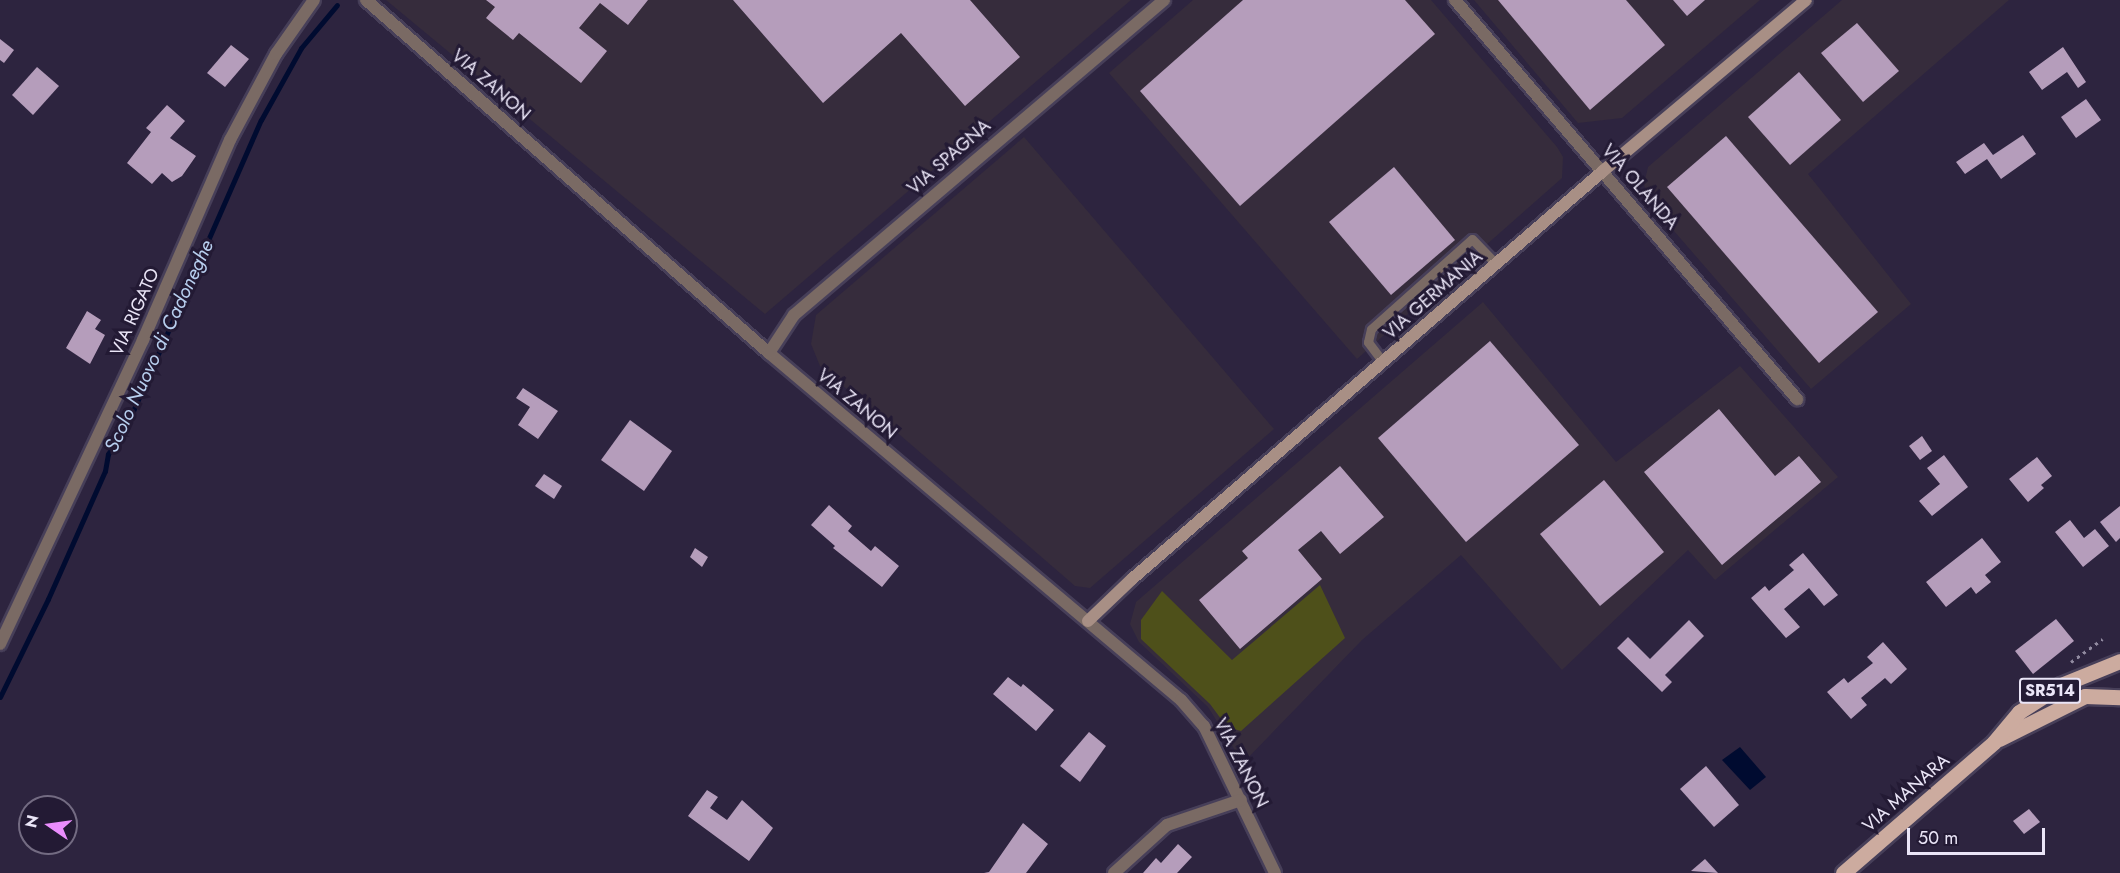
<!DOCTYPE html>
<html>
<head>
<meta charset="utf-8">
<style>
	body { margin:0 }
	#map { position:relative; width:2120px; height:873px; overflow:hidden; background:#2d243f; font-family:Jost,sans-serif }
	div>[style] { position:absolute }
	.industrial>* { inset:0; background:#362c3c }
	.green>* { inset:0; background:#4e501a }
	.water>* { inset:0; background:#000b30 }
	.stream>* { height:5px; margin:-2.5px; padding:0 2.5px; transform-origin:2.5px; border-radius:2.5px; background:#000b30 }
	.building>* { inset:0; background:#b59dbb }
	.path>* { height:3px; margin-top:-1.5px; transform-origin:0; background:repeating-linear-gradient(90deg,#918aa0 0 3px,transparent 0 7.5px) }
	.roads { filter:drop-shadow(2px 0 #473f59) drop-shadow(-2px 0 #473f59) drop-shadow(0 2px #473f59) drop-shadow(0 -2px #473f59) }
	.lane>* { height:9px; margin:-4.5px; padding:0 4.5px; transform-origin:4.5px; border-radius:4.5px; background:#7a6a64 }
	.street>* { height:12px; margin:-6px; padding:0 6px; transform-origin:6px; border-radius:6px; background:#7a6a64 }
	.secondary>* { height:12px; margin:-6px; padding:0 6px; transform-origin:6px; border-radius:6px; background:#a88f85 }
	.primary>* { height:15px; margin:-7.5px; padding:0 7.5px; transform-origin:7.5px; border-radius:7.5px; background:#ccab9f }
	span { translate:-50% -50%; white-space:nowrap; text-align:center; line-height:1.15; -webkit-text-stroke:6px #231a34; paint-order:stroke }
	.shield-label span { padding:2px 4px; background:#231a34; border:2px solid; border-radius:4px; -webkit-text-stroke-width:0 }
	.shield-label { font-size:16px; color:#eae5f7; font-weight:700 }
	.street-label { font-size:18px; color:#eae5f7 }
	.water-label { font-size:20px; color:#b8cfef; font-style:italic }
	.north { position:absolute; left:18px; top:795px; width:60px; height:60px; box-sizing:border-box; background:#231a34; border:2px solid #736b82; border-radius:50%; rotate:283deg; font-size:16px; font-weight:700; line-height:24px; text-align:center; color:#eae5f7 }
	.north::after { content:''; display:block; margin:auto; width:21px; height:27px; background:#ea8dfd; clip-path:polygon(50% 0,100% 100%,50% 72%,0 100%) }
	.scale { position:absolute; left:1907px; top:828px; width:138px; height:27px; box-sizing:border-box; border:3px solid #eae5f7; border-top:0; padding-left:8px; font-size:18px; line-height:21px; white-space:nowrap; color:#eae5f7; -webkit-text-stroke:4px #231a34; paint-order:stroke }
</style>
</head>
<body>
<div id="map">
	<div class="industrial">
		<div style="clip-path:polygon(386px 0,1131px 0,765px 314px)"></div>
		<div style="clip-path:polygon(1193px 0,1431px 0,1557px 147px,1563px 157px,1562px 178px,1357px 359px,1109px 73px)"></div>
		<div style="clip-path:polygon(1474px 0,1760px 0,1622px 118px,1578px 123px)"></div>
		<div style="clip-path:polygon(1842px 0,2009px 0,1808px 174px,1911px 304px,1811px 389px,1648px 201px,1644px 184px,1648px 167px)"></div>
		<div style="clip-path:polygon(1024px 137px,1274px 429px,1090px 588px,1075px 586px,820px 366px,811px 344px,816px 315px)"></div>
		<div style="clip-path:polygon(1483px 302px,1616px 462px,1740px 366px,1838px 477px,1715px 580px,1688px 550px,1562px 670px,1461px 555px,1362px 640px,1243px 763px,1208px 707px,1139px 642px,1130px 624px,1136px 602px)"></div>
	</div>
	<div class="green">
		<div style="clip-path:polygon(1320px 585px,1345px 638px,1241px 731px,1227px 727px,1210px 704px,1141px 639px,1141px 620px,1162px 591px,1232px 660px)"></div>
	</div>
	<div class="water">
		<div style="clip-path:polygon(1740px 747px,1766px 777px,1750px 790px,1722px 760px)"></div>
	</div>
	<div class="stream">
		<div style="left:0;top:697px;width:109px;rotate:-63.9deg"></div>
		<div style="left:48px;top:599px;width:140px;rotate:-66deg"></div>
		<div style="left:105px;top:471px;width:17px;rotate:-80deg"></div>
		<div style="left:108px;top:454px;width:32px;rotate:-56deg"></div>
		<div style="left:126px;top:427px;width:335px;rotate:-66.3deg"></div>
		<div style="left:261px;top:120px;width:82px;rotate:-60.9deg"></div>
		<div style="left:301px;top:48px;width:56px;rotate:-50.1deg"></div>
	</div>
	<div class="building">
		<div style="clip-path:polygon(486px 0,648px 0,628px 25px,600px 3px,579px 28px,607px 51px,581px 83px,519px 33px,513px 40px,486px 18px,495px 7px)"></div>
		<div style="clip-path:polygon(733px 0,970px 0,1020px 57px,965px 106px,901px 33px,823px 103px)"></div>
		<div style="clip-path:polygon(1243px 0,1405px 0,1435px 34px,1240px 206px,1140px 91px)"></div>
		<div style="clip-path:polygon(1498px 0,1626px 0,1665px 45px,1590px 110px)"></div>
		<div style="clip-path:polygon(1673px 0,1705px 0,1687px 16px)"></div>
		<div style="clip-path:polygon(1857px 23px,1899px 71px,1863px 102px,1821px 53px)"></div>
		<div style="clip-path:polygon(0 39px,14px 50px,4px 63px,0 60px)"></div>
		<div style="clip-path:polygon(231px 45px,249px 59px,225px 87px,207px 73px)"></div>
		<div style="clip-path:polygon(2063px 47px,2086px 82px,2078px 88px,2067px 72px,2042px 90px,2029px 72px)"></div>
		<div style="clip-path:polygon(37px 67px,59px 86px,33px 115px,12px 95px)"></div>
		<div style="clip-path:polygon(1799px 72px,1841px 120px,1790px 165px,1748px 117px)"></div>
		<div style="clip-path:polygon(2086px 99px,2101px 120px,2076px 138px,2061px 117px)"></div>
		<div style="clip-path:polygon(167px 105px,185px 121px,170px 138px,196px 156px,182px 176px,172px 182px,162px 173px,152px 184px,127px 163px,151px 132px,146px 128px)"></div>
		<div style="clip-path:polygon(2023px 135px,2036px 154px,2001px 179px,1987px 159px,1965px 174px,1956px 162px,1984px 143px,1993px 155px)"></div>
		<div style="clip-path:polygon(1726px 136px,1878px 312px,1819px 363px,1667px 187px)"></div>
		<div style="clip-path:polygon(1394px 167px,1455px 240px,1391px 295px,1329px 222px)"></div>
		<div style="clip-path:polygon(87px 311px,101px 320px,95px 329px,105px 335px,90px 364px,66px 348px)"></div>
		<div style="clip-path:polygon(1490px 341px,1579px 445px,1466px 542px,1378px 438px)"></div>
		<div style="clip-path:polygon(523px 388px,558px 411px,538px 439px,518px 425px,530px 407px,516px 398px)"></div>
		<div style="clip-path:polygon(1719px 409px,1775px 476px,1799px 456px,1821px 482px,1722px 565px,1644px 472px)"></div>
		<div style="clip-path:polygon(630px 420px,672px 451px,644px 491px,601px 460px)"></div>
		<div style="clip-path:polygon(1922px 436px,1932px 451px,1920px 460px,1909px 446px)"></div>
		<div style="clip-path:polygon(1944px 455px,1968px 487px,1932px 516px,1919px 501px,1940px 484px,1927px 468px)"></div>
		<div style="clip-path:polygon(2037px 457px,2052px 476px,2041px 485px,2044px 488px,2028px 502px,2009px 479px)"></div>
		<div style="clip-path:polygon(1340px 466px,1384px 517px,1340px 554px,1321px 531px,1298px 550px,1322px 579px,1240px 649px,1199px 600px,1248px 558px,1242px 551px)"></div>
		<div style="clip-path:polygon(544px 474px,562px 486px,554px 499px,535px 486px)"></div>
		<div style="clip-path:polygon(1604px 480px,1664px 552px,1600px 606px,1540px 534px)"></div>
		<div style="clip-path:polygon(829px 505px,852px 526px,848px 531px,871px 551px,875px 546px,899px 566px,882px 587px,833px 548px,835px 546px,811px 525px)"></div>
		<div style="clip-path:polygon(2120px 506px,2120px 538px,2116px 542px,2100px 522px)"></div>
		<div style="clip-path:polygon(2070px 520px,2084px 538px,2095px 529px,2109px 546px,2083px 567px,2055px 532px)"></div>
		<div style="clip-path:polygon(1982px 538px,2001px 562px,1985px 575px,1991px 582px,1976px 594px,1971px 587px,1946px 607px,1926px 582px)"></div>
		<div style="clip-path:polygon(695px 548px,708px 557px,702px 567px,690px 557px)"></div>
		<div style="clip-path:polygon(1803px 553px,1838px 595px,1824px 606px,1809px 588px,1784px 609px,1800px 627px,1786px 638px,1751px 598px,1765px 586px,1769px 591px,1794px 570px,1789px 565px)"></div>
		<div style="clip-path:polygon(2056px 619px,2074px 641px,2033px 674px,2015px 651px)"></div>
		<div style="clip-path:polygon(1689px 620px,1704px 636px,1665px 675px,1672px 682px,1662px 692px,1617px 648px,1628px 637px,1650px 659px)"></div>
		<div style="clip-path:polygon(1883px 642px,1907px 669px,1891px 684px,1885px 678px,1861px 698px,1867px 705px,1851px 719px,1827px 692px,1844px 678px,1848px 683px,1873px 663px,1867px 657px)"></div>
		<div style="clip-path:polygon(1008px 677px,1021px 687px,1023px 684px,1054px 710px,1036px 731px,993px 694px)"></div>
		<div style="clip-path:polygon(1089px 732px,1106px 746px,1080px 782px,1060px 766px)"></div>
		<div style="clip-path:polygon(1706px 766px,1739px 805px,1714px 827px,1680px 789px)"></div>
		<div style="clip-path:polygon(707px 790px,718px 797px,710px 808px,727px 820px,742px 800px,773px 828px,749px 861px,688px 816px)"></div>
		<div style="clip-path:polygon(2029px 809px,2040px 822px,2024px 834px,2013px 821px)"></div>
		<div style="clip-path:polygon(1023px 823px,1048px 844px,1038px 857px,1026px 873px,984px 873px,989px 872px)"></div>
		<div style="clip-path:polygon(1178px 844px,1192px 857px,1177px 873px,1143px 873px,1156px 858px,1161px 863px)"></div>
		<div style="clip-path:polygon(1705px 859px,1718px 873px,1691px 871px)"></div>
	</div>
	<div class="path">
		<div style="left:2071px;top:662px;width:39px;rotate:-36deg"></div>
	</div>
	<div class="roads">
		<div class="lane">
			<div style="left:1383px;top:362px;width:25px;rotate:-127deg"></div>
			<div style="left:1368px;top:342px;width:13px;rotate:-77deg"></div>
			<div style="left:1371px;top:329px;width:135px;rotate:-41.7deg"></div>
			<div style="left:1472px;top:239px;width:35px;rotate:46deg"></div>
		</div>
		<div class="street">
			<div style="left:366px;top:0;width:536px;rotate:41.22deg"></div>
			<div style="left:769px;top:353px;width:539px;rotate:40.11deg"></div>
			<div style="left:1181px;top:700px;width:35px;rotate:49deg"></div>
			<div style="left:1204px;top:726px;width:163px;rotate:64.2deg"></div>
			<div style="left:1455px;top:0;width:526px;rotate:49.4deg"></div>
			<div style="left:769px;top:353px;width:45px;rotate:-56.7deg"></div>
			<div style="left:794px;top:315px;width:486px;rotate:-40.4deg"></div>
			<div style="left:0;top:644px;width:336px;rotate:-64.8deg"></div>
			<div style="left:143px;top:340px;width:218px;rotate:-66.5deg"></div>
			<div style="left:230px;top:140px;width:98px;rotate:-61.9deg"></div>
			<div style="left:276px;top:54px;width:66px;rotate:-54.9deg"></div>
			<div style="left:1114px;top:873px;width:72px;rotate:-42.2deg"></div>
			<div style="left:1167px;top:825px;width:78px;rotate:-18.7deg"></div>
		</div>
		<div class="secondary">
			<div style="left:1088px;top:621px;width:61px;rotate:-43.7deg"></div>
			<div style="left:1132px;top:579px;width:623px;rotate:-40.9deg"></div>
			<div style="left:1603px;top:171px;width:265px;rotate:-40.1deg"></div>
		</div>
		<div class="primary">
			<div style="left:1999px;top:739px;width:96px;rotate:-26.6deg"></div>
			<div style="left:2085px;top:696px;width:35px;rotate:2deg"></div>
			<div style="left:1843px;top:873px;width:200px;rotate:-40.9deg"></div>
			<div style="left:1994px;top:742px;width:39px;rotate:-50deg"></div>
			<div style="left:2019px;top:712px;width:50px;rotate:-32.7deg"></div>
			<div style="left:2061px;top:685px;width:64px;rotate:-22.1deg"></div>
		</div>
	</div>
	<div class="shield-label">
		<span style="left:2050px;top:691px">SR514</span>
	</div>
	<div class="street-label">
		<span style="left:491px;top:85px;rotate:41deg">VIA ZANON</span>
		<span style="left:949px;top:157px;rotate:-41deg">VIA SPAGNA</span>
		<span style="left:1640px;top:187px;rotate:49deg">VIA OLANDA</span>
		<span style="left:1433px;top:295px;rotate:-41deg">VIA GERMANIA</span>
		<span style="left:135px;top:312px;rotate:-66deg">VIA RIGATO</span>
		<span style="left:857px;top:404px;rotate:40deg">VIA ZANON</span>
		<span style="left:1241px;top:763px;rotate:63deg">VIA ZANON</span>
		<span style="left:1906px;top:793px;rotate:-41deg">VIA MANARA</span>
	</div>
	<div class="water-label">
		<span style="left:159px;top:346px;rotate:-65deg">Scolo Nuovo di Cadoneghe</span>
	</div>
	<div class="north">N</div>
	<div class="scale">50 m</div>
</div>
</body>
</html>
